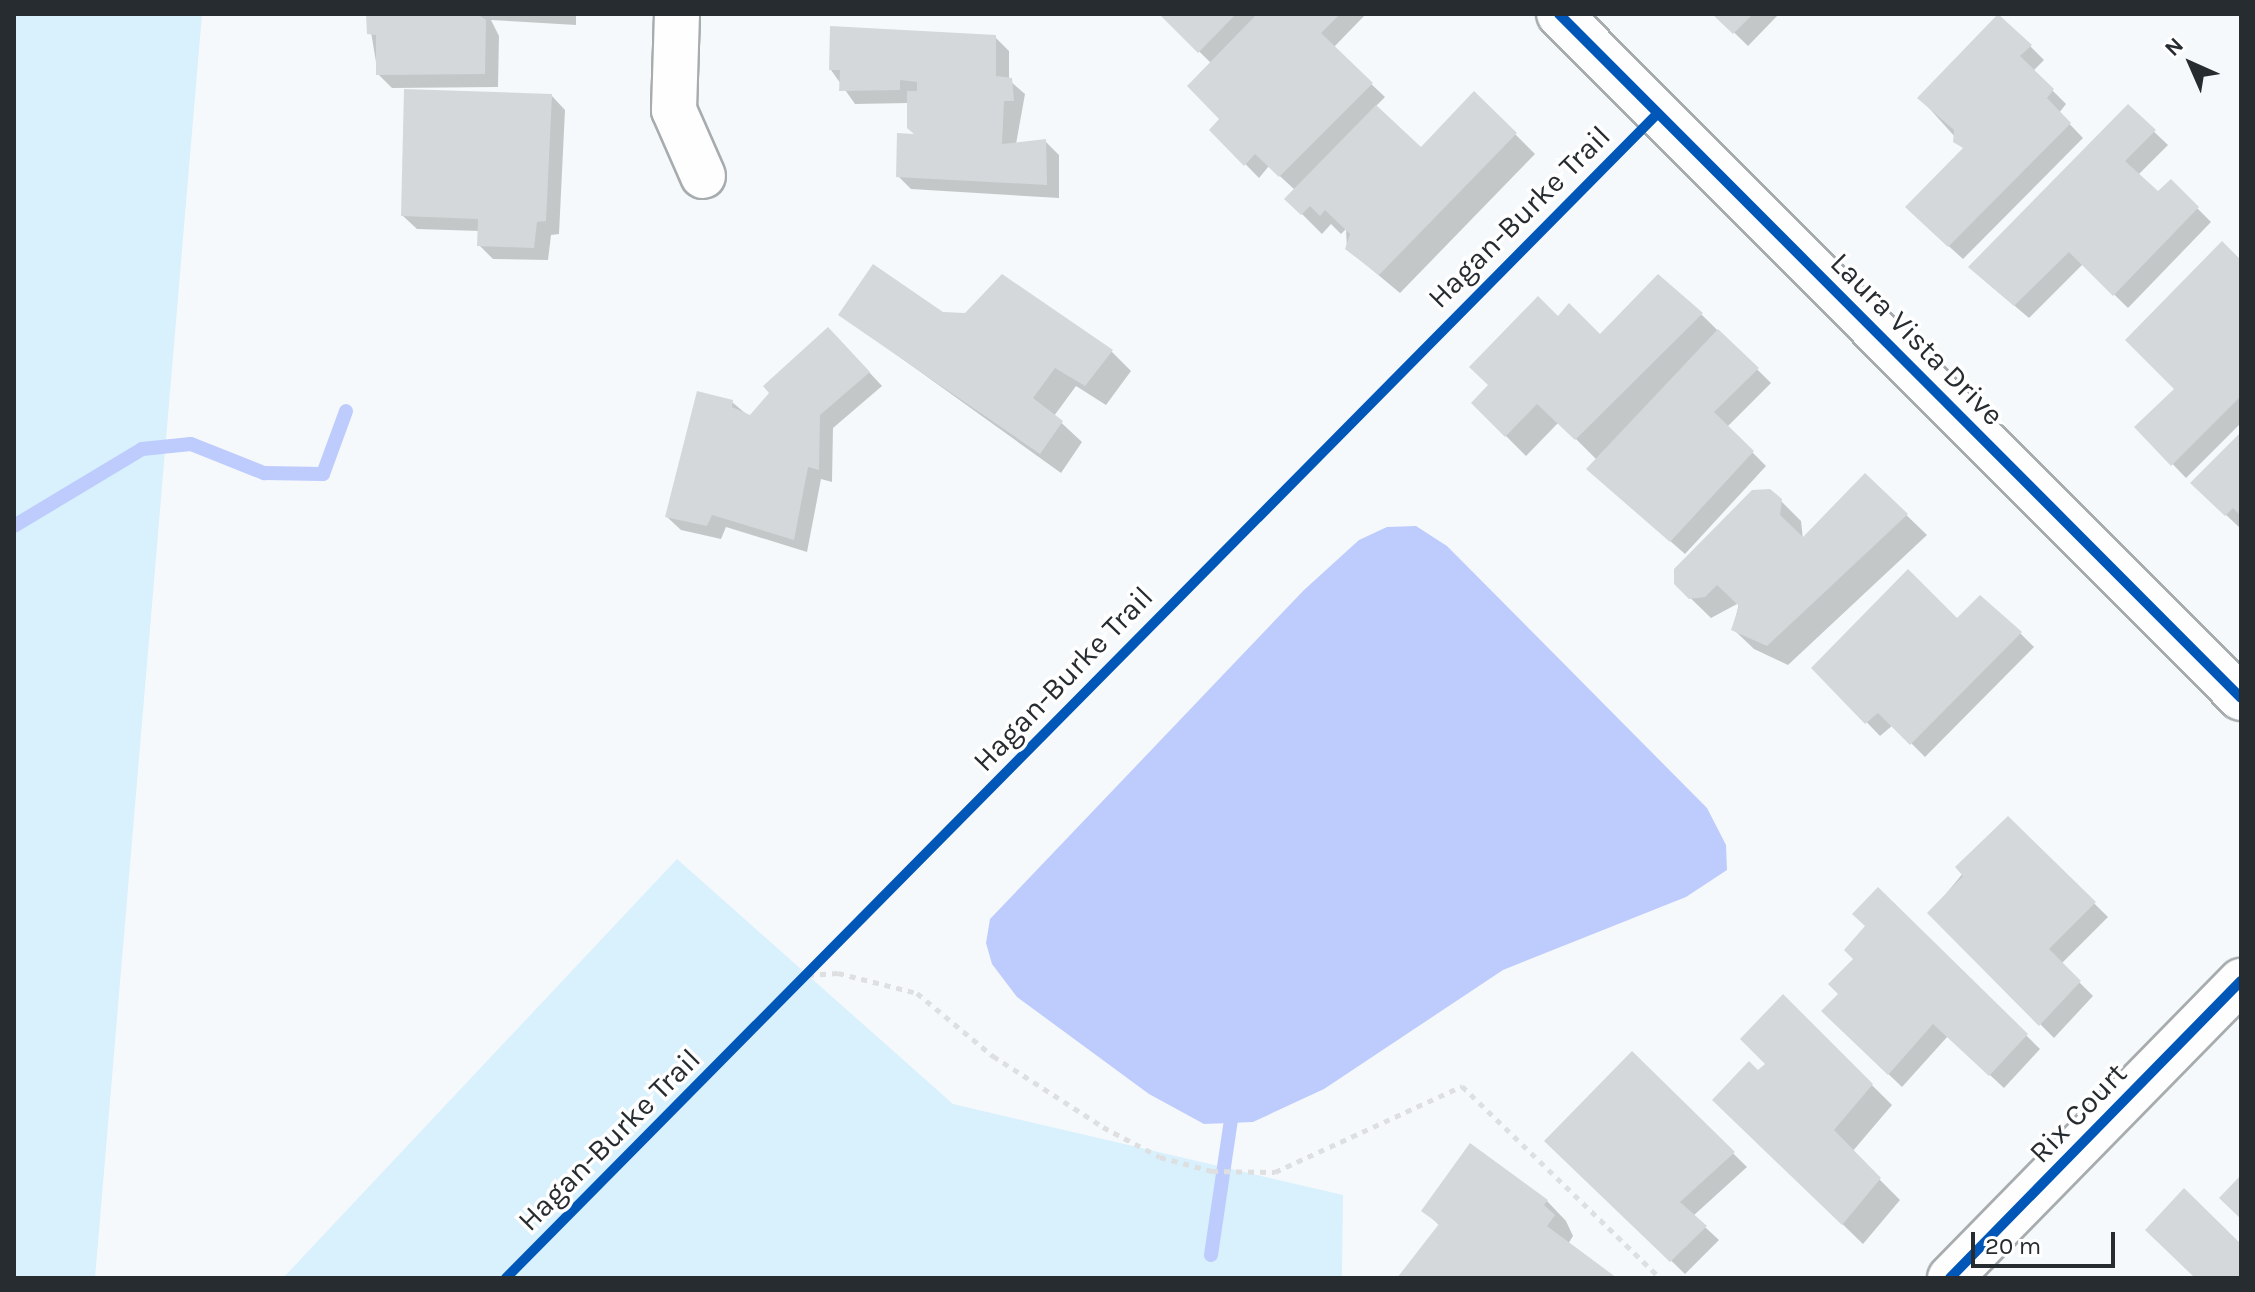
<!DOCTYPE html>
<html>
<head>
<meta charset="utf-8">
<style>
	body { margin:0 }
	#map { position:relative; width:2255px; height:1292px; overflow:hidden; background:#f6f9fb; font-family:Karla,sans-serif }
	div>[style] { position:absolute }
	.green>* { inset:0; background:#d9f0fd }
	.water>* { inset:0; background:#bdccfd }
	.shadow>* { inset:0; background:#0003 }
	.stream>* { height:14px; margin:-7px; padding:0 7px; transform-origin:7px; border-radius:7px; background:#bdccfd }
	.building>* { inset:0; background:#d4d8db }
	.path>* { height:5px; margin-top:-2.5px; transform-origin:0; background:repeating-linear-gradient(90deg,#dddfe0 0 6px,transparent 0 12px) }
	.roads { filter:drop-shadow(2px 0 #a7acaf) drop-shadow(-2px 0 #a7acaf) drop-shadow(0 2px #a7acaf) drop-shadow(0 -2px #a7acaf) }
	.minor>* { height:44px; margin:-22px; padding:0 22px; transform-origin:22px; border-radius:22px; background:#fefefe }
	.cycleway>* { height:10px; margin:-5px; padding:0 5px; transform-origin:5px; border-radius:5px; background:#0057b8 }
	span { translate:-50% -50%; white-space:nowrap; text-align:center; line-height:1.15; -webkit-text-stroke:7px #fff; paint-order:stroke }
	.street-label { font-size:30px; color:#262c30 }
	.frame { position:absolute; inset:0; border:16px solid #262c30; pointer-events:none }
	.north { position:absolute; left:2151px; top:24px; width:80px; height:80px; -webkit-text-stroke:6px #fff; paint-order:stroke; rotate:315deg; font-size:22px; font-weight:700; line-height:32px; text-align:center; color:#262c30 }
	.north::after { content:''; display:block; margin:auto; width:28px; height:36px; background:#262c30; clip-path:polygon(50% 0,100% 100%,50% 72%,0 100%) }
	.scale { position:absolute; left:1971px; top:1232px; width:144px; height:36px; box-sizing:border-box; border:4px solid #262c30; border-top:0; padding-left:10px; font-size:24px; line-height:28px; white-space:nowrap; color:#262c30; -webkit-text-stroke:6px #fff; paint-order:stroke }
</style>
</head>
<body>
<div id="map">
	<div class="green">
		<div style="clip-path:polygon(14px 14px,202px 14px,95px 1278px,14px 1278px)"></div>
		<div style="clip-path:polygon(677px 859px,953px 1104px,1343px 1195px,1342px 1278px,283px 1278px)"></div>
	</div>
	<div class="water">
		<div style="clip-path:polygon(1416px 526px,1447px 546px,1707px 808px,1726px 845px,1727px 870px,1686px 897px,1503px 970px,1324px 1089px,1253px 1122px,1204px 1124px,1149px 1094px,1017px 997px,992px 964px,986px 943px,990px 919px,1304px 590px,1359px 540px,1387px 527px)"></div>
	</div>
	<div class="shadow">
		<div style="clip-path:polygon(368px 14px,576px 14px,576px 25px,491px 20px,499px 36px,498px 87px,392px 88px,378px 74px)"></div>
		<div style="clip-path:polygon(1161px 14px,1366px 14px,1333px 48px,1385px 97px,1375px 107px,1421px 150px,1475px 94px,1535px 154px,1400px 293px,1347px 249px,1346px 229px,1341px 234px,1331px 224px,1322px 234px,1287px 199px,1295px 190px,1269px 166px,1259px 178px,1212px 130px,1222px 119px,1212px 64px)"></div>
		<div style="clip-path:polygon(1715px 14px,1779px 14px,1748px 46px)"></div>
		<div style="clip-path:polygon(995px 37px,1009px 51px,1009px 80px,1025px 94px,1016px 144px,1045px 141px,1059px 155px,1059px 198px,911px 189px,898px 176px,918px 136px,909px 103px,855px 104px,831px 70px)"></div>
		<div style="clip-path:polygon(2030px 46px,2044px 60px,2033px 71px,2066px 104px,2059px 113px,2083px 138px,1963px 259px,1921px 221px,1965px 148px,1920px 98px)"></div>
		<div style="clip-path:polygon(552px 96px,565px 110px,559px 234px,551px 235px,548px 260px,493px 259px,479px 245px,480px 231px,417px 229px,403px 216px)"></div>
		<div style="clip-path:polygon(2128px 107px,2168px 145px,2138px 175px,2158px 194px,2171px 182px,2211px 222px,2128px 308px,2083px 264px,2029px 318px,1984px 280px)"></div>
		<div style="clip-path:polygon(2241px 263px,2241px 423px,2186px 478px,2137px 427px,2177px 389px)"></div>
		<div style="clip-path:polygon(943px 314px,1111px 351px,1131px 371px,1106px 405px,1076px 386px,1054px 416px,1082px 442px,1061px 473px,841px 315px)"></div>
		<div style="clip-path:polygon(1701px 314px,1771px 383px,1727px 427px,1766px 466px,1685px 554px,1588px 469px,1597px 460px,1559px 422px,1526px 456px,1473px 403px,1558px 319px,1600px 336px)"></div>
		<div style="clip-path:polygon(842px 343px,882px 386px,833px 428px,832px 482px,821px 479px,807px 552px,726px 527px,721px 539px,681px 530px,667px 517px,732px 402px,751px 418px)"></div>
		<div style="clip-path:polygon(2241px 435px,2241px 527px,2240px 528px,2206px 496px)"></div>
		<div style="clip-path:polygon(1866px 476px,1927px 535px,1788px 665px,1754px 649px,1733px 629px,1739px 603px,1711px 618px,1676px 584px,1781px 501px,1801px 521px,1803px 540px)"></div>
		<div style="clip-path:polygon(1957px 621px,2020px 633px,2034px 647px,1925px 757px,1893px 725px,1880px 736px,1814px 668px)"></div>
		<div style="clip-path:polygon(2008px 819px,2108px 917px,2061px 964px,2093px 996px,2054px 1038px,1930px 913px)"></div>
		<div style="clip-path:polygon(1878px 890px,2040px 1049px,2004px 1088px,1948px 1036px,1902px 1087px,1837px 1025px)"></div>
		<div style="clip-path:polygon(1783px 997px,1892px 1105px,1852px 1152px,1900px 1200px,1863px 1244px,1735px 1120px,1767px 1064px)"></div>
		<div style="clip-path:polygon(1632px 1054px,1747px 1167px,1693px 1216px,1719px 1240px,1685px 1274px,1547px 1141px)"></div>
		<div style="clip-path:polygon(1547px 1201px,1566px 1221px,1573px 1236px,1568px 1244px,1613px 1278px,1400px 1278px,1440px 1226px,1424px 1210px)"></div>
	</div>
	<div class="stream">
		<div style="left:14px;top:526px;width:149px;rotate:-31deg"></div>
		<div style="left:142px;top:449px;width:49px;rotate:-5.8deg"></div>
		<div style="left:191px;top:444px;width:79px;rotate:21.7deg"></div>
		<div style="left:264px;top:473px;width:59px;rotate:1deg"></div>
		<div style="left:323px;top:474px;width:67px;rotate:-69.9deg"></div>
		<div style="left:1211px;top:1255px;width:136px;rotate:-81.6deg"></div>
	</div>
	<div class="building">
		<div style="clip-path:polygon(366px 14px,477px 14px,486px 20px,485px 74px,376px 75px,376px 35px,367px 34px)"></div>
		<div style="clip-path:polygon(1159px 14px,1236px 14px,1198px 53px)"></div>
		<div style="clip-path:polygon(1257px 14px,1340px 14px,1321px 33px,1373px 83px,1279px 177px,1255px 154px,1244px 166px,1209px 130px,1219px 119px,1187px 86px)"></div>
		<div style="clip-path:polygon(1712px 14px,1753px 14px,1733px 34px)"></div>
		<div style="clip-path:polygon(1998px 14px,2032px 45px,2020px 56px,2054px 89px,2047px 98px,2071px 123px,1948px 247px,1905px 207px,1963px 148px,1953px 142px,1954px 130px,1917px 98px)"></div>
		<div style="clip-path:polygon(830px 26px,996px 35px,996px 76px,1012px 78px,1014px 101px,1004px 101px,1002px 144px,1046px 139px,1047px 185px,896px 177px,897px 133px,914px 134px,907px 128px,907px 91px,917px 91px,917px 82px,900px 80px,900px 90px,839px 91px,840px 70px,829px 70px)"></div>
		<div style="clip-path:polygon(404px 89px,552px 94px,546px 221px,537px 222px,534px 248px,477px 246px,478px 219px,401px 216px)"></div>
		<div style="clip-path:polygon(1474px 91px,1517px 133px,1379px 275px,1345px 249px,1350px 234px,1325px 210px,1320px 216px,1310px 206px,1301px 215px,1284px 199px,1376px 105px,1421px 147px)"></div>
		<div style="clip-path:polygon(2128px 104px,2156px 130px,2125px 161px,2158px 191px,2171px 179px,2199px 207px,2113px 296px,2069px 252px,2014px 306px,1968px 267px)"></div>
		<div style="clip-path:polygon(2222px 241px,2241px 260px,2241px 396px,2171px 466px,2134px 427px,2174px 389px,2125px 340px)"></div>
		<div style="clip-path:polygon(873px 264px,943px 312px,965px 313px,1002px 274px,1113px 350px,1085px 386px,1055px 368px,1033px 398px,1063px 421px,1040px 454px,838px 315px)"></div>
		<div style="clip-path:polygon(1658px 274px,1703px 313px,1575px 440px,1537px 404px,1505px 437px,1471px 403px,1488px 385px,1469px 367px,1538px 296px,1558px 316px,1569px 303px,1600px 334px)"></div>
		<div style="clip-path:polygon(828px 327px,870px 372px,820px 415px,819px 470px,808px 467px,794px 540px,712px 515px,707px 526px,665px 517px,697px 391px,733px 400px,732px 407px,750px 415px,769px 393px,763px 386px)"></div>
		<div style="clip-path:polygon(1718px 329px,1759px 368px,1714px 412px,1754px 451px,1670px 542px,1586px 469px)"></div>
		<div style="clip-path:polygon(2241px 432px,2241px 516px,2233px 508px,2225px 516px,2190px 483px)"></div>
		<div style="clip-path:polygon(1865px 473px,1908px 514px,1767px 646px,1731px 630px,1739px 606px,1717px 585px,1705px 597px,1689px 599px,1674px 584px,1674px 569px,1752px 490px,1770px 489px,1782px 499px,1780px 515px,1803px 537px)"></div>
		<div style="clip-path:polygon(1908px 569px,1957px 618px,1980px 595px,2022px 632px,1910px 745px,1878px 713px,1865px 724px,1811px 668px)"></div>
		<div style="clip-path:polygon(2008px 816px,2096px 902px,2049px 949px,2081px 981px,2039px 1026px,1927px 913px,1963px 876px,1955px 867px)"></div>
		<div style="clip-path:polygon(1878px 887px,2028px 1034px,1989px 1076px,1933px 1024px,1888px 1075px,1821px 1011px,1838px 994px,1828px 984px,1853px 959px,1844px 950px,1865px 926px,1852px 914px)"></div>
		<div style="clip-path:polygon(1783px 994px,1873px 1084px,1834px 1130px,1881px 1178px,1842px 1225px,1712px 1100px,1749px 1061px,1758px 1070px,1765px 1064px,1740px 1039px)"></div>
		<div style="clip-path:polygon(1632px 1051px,1735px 1152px,1680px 1202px,1707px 1226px,1670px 1262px,1544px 1141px)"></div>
		<div style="clip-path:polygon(1470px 1143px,1548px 1200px,1544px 1205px,1555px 1215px,1547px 1226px,1617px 1278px,1397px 1278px,1439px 1224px,1421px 1211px)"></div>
		<div style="clip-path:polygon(2241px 1175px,2241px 1219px,2219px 1198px)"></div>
		<div style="clip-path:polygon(2184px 1188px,2241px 1244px,2241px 1278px,2195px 1278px,2145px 1230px)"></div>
	</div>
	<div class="path">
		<div style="left:808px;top:975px;width:30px;rotate:-4deg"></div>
		<div style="left:838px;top:973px;width:81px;rotate:14.2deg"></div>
		<div style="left:917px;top:993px;width:99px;rotate:39.7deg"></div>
		<div style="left:993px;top:1056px;width:131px;rotate:32.8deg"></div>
		<div style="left:1103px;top:1127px;width:64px;rotate:27.8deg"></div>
		<div style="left:1160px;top:1157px;width:54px;rotate:15.1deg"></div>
		<div style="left:1212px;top:1171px;width:63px;rotate:0.9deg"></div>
		<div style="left:1275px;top:1172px;width:206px;rotate:-24.7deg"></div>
		<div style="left:1462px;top:1086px;width:276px;rotate:44.1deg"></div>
	</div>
	<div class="roads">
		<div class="minor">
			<div style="left:677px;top:14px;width:96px;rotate:91.8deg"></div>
			<div style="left:674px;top:110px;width:72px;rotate:66.3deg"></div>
			<div style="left:1559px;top:14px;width:966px;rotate:45.08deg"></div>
			<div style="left:1950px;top:1278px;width:416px;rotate:-45.6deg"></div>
		</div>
	</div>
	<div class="cycleway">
		<div style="left:1559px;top:14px;width:966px;rotate:45.08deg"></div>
		<div style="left:506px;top:1278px;width:1637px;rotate:-45.32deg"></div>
		<div style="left:1950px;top:1278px;width:416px;rotate:-45.6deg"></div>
	</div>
	<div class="street-label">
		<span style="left:1519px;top:217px;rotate:-45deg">Hagan-Burke Trail</span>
		<span style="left:1917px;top:339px;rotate:45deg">Laura Vista Drive</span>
		<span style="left:1063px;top:679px;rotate:-46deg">Hagan-Burke Trail</span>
		<span style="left:2078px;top:1113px;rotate:-46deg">Rix Court</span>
		<span style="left:609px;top:1140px;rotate:-45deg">Hagan-Burke Trail</span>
	</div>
	<div class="frame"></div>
	<div class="north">N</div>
	<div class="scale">20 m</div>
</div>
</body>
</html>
